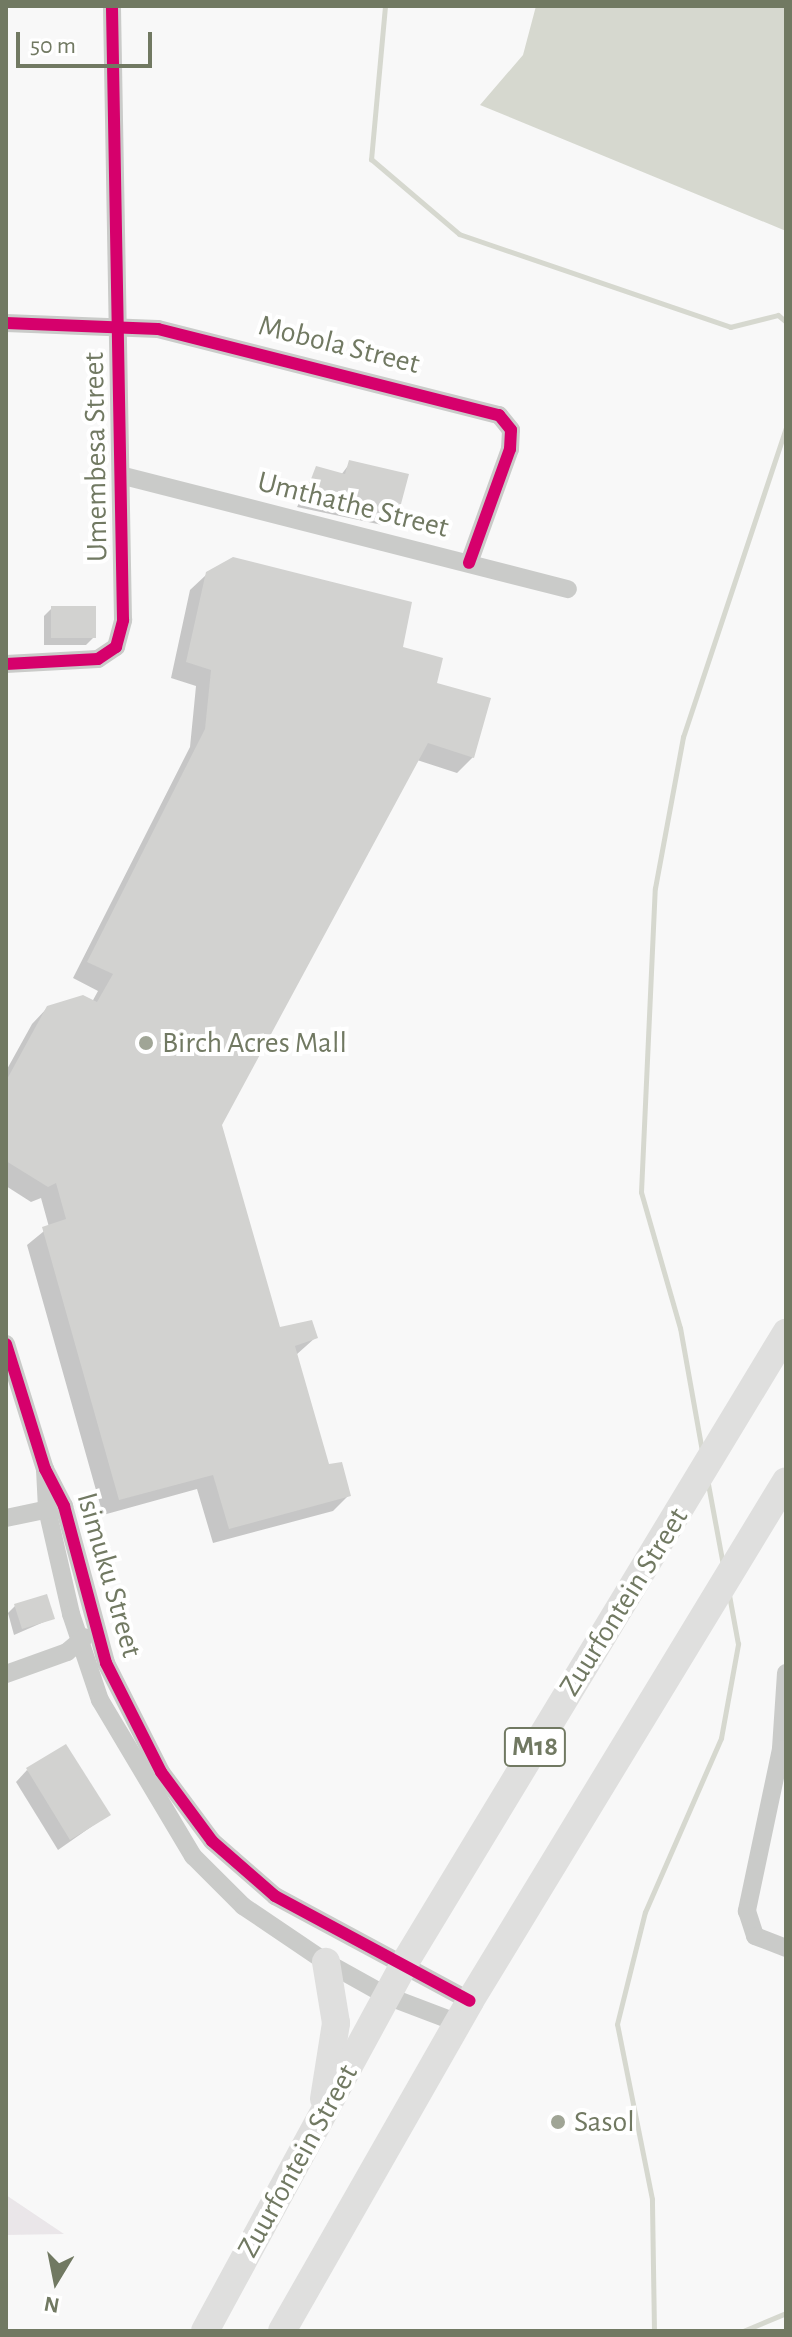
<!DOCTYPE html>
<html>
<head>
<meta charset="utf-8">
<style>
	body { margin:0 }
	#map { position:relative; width:792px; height:2337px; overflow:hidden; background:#f8f8f8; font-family:"Alegreya Sans",sans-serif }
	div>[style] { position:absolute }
	.green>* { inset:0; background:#eae6e9 }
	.water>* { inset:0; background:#d6d8cf }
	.shadow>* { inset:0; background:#0003 }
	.stream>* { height:5px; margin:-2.5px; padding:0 2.5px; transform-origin:2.5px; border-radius:2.5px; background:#d6d8cf }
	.building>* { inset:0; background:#d2d2d0 }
	.minor>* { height:18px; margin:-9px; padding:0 9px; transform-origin:9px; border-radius:9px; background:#cacbc9 }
	.primary>* { height:28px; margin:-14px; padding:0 14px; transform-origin:14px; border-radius:14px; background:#dfdfde }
	.cycleway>* { height:12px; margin:-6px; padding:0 6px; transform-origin:6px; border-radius:6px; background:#d6006c }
	.dots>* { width:22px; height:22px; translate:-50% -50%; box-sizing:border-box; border:4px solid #fff; border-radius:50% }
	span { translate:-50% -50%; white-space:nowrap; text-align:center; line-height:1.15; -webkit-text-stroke:8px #fff; paint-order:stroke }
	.shield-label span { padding:2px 6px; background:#fff; border:2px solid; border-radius:6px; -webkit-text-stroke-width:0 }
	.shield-label { font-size:28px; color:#717962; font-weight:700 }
	.street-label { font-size:30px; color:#717962 }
	.poi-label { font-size:30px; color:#717962 }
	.left { translate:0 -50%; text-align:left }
	.frame { position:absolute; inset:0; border:8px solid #717962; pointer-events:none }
	.north { position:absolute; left:16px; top:2241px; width:80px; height:80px; -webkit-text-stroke:6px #fff; paint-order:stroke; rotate:190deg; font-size:22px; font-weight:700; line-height:32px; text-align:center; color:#717962 }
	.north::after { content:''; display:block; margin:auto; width:28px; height:36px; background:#717962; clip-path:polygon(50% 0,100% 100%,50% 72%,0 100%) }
	.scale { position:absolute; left:16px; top:32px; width:136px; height:36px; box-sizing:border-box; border:4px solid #717962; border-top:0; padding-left:10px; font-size:24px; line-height:28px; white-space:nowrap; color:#717962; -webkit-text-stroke:6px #fff; paint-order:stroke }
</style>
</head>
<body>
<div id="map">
	<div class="green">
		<div style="clip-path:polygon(6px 2195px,64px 2234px,6px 2235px)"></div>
	</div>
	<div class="water">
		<div style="clip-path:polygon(536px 6px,786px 6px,786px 231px,480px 105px,523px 55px)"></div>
	</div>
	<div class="shadow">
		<div style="clip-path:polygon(350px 463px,395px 518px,387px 526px,297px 507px,317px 468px,341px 475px)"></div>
		<div style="clip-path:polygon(207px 574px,400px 649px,434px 684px,473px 757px,457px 773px,417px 760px,219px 1124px,279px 1329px,315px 1338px,296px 1355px,327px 1466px,349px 1495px,333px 1511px,213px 1543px,197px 1489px,103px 1515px,27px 1245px,49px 1227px,41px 1198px,31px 1202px,6px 1186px,6px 1071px,32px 1024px,48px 1007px,92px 1002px,98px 991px,73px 978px,190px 747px,196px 686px,171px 678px,190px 590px)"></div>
		<div style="clip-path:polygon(52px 608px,94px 637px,86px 645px,44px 645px,44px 616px)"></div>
		<div style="clip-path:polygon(15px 1606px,53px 1618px,14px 1635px,8px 1613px)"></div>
		<div style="clip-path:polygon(27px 1770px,108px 1815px,58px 1850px,16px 1782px)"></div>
	</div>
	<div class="stream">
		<div style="left:385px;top:6px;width:154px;rotate:95.2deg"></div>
		<div style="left:371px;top:159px;width:116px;rotate:40.4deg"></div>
		<div style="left:459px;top:234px;width:287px;rotate:18.9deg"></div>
		<div style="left:730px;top:327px;width:49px;rotate:-14deg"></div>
		<div style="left:778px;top:315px;width:11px;rotate:41deg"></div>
		<div style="left:702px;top:1451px;width:125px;rotate:-100.1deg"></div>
		<div style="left:680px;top:1328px;width:141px;rotate:-106deg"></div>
		<div style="left:641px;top:1192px;width:304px;rotate:-87.4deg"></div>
		<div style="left:655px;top:888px;width:154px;rotate:-79.5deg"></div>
		<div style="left:683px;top:737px;width:327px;rotate:-71.6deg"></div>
		<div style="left:708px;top:1484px;width:82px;rotate:79.5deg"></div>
		<div style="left:654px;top:2331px;width:132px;rotate:-90.9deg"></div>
		<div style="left:652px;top:2199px;width:178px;rotate:-101.3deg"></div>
		<div style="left:617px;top:2024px;width:115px;rotate:-76deg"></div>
		<div style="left:645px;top:1912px;width:190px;rotate:-66.4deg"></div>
		<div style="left:721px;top:1738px;width:96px;rotate:-79.7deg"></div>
		<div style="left:738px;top:1644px;width:50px;rotate:-100.4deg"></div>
		<div style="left:743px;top:2331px;width:47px;rotate:-22.7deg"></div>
	</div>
	<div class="building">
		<div style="clip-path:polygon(349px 460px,409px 474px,397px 519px,303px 500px,316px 466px,345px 474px)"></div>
		<div style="clip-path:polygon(233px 557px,412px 602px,403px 647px,443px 658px,437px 683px,491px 698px,474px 758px,428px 743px,222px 1125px,280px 1327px,312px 1320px,318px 1338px,295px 1346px,329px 1464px,342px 1462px,351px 1496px,229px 1529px,213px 1475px,119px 1500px,42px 1227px,66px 1219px,56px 1183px,48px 1187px,6px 1161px,6px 1081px,47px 1006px,83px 995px,97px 1002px,113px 974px,87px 962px,205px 729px,211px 670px,186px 662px,206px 572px)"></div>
		<div style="clip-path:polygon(51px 606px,96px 606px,96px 638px,51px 638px)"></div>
		<div style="clip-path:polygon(47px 1594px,55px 1619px,22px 1629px,14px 1604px)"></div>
		<div style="clip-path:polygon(66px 1744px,111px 1815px,70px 1840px,26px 1768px)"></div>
	</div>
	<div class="minor">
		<div style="left:6px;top:323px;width:152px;rotate:2.3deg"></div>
		<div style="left:158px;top:329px;width:352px;rotate:14.2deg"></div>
		<div style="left:499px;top:415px;width:19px;rotate:51deg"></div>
		<div style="left:511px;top:430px;width:19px;rotate:93deg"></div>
		<div style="left:510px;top:449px;width:121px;rotate:109.8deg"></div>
		<div style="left:124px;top:476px;width:458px;rotate:14.3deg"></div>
		<div style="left:6px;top:664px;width:92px;rotate:-3.1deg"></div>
		<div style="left:98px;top:659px;width:22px;rotate:-34deg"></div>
		<div style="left:116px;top:647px;width:28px;rotate:-75deg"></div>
		<div style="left:123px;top:620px;width:614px;rotate:-91.03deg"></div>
		<div style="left:6px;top:1344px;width:131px;rotate:72.7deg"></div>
		<div style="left:45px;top:1469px;width:42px;rotate:62.8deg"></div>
		<div style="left:64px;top:1506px;width:163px;rotate:75deg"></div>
		<div style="left:106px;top:1663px;width:122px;rotate:63.2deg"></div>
		<div style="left:161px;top:1772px;width:86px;rotate:53.5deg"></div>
		<div style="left:212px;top:1841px;width:84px;rotate:41.1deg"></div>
		<div style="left:275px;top:1896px;width:221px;rotate:28.3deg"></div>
		<div style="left:45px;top:1469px;width:40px;rotate:87.1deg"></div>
		<div style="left:47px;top:1509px;width:108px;rotate:77.1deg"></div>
		<div style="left:71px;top:1614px;width:91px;rotate:71.4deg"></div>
		<div style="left:100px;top:1700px;width:182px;rotate:59.2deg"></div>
		<div style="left:193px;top:1856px;width:71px;rotate:45deg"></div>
		<div style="left:243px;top:1906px;width:100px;rotate:34deg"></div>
		<div style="left:326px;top:1962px;width:70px;rotate:29.1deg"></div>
		<div style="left:387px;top:1996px;width:76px;rotate:20.8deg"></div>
		<div style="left:6px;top:1518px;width:53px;rotate:-11.9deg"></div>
		<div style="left:786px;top:1673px;width:76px;rotate:93.8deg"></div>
		<div style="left:781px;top:1749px;width:166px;rotate:101.9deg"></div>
		<div style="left:747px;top:1911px;width:26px;rotate:72deg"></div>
		<div style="left:755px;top:1936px;width:33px;rotate:21deg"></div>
		<div style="left:6px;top:1674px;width:65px;rotate:-19.8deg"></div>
		<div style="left:67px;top:1652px;width:23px;rotate:-40deg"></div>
	</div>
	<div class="primary">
		<div style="left:324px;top:2099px;width:77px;rotate:-81deg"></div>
		<div style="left:336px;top:2023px;width:62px;rotate:-99.3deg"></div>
		<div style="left:205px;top:2331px;width:417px;rotate:-61.5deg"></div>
		<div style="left:404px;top:1964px;width:738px;rotate:-58.81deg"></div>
		<div style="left:282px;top:2331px;width:380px;rotate:-60.3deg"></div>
		<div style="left:470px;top:2001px;width:608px;rotate:-58.71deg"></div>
	</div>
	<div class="cycleway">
		<div style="left:6px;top:323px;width:152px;rotate:2.3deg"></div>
		<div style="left:158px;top:329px;width:352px;rotate:14.2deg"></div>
		<div style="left:499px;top:415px;width:19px;rotate:51deg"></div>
		<div style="left:511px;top:430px;width:19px;rotate:93deg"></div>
		<div style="left:510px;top:449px;width:121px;rotate:109.8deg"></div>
		<div style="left:6px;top:664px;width:92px;rotate:-3.1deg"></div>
		<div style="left:98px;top:659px;width:22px;rotate:-34deg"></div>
		<div style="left:116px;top:647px;width:28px;rotate:-75deg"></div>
		<div style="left:123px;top:620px;width:614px;rotate:-91.03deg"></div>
		<div style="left:6px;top:1344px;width:131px;rotate:72.7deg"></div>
		<div style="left:45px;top:1469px;width:42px;rotate:62.8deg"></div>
		<div style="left:64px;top:1506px;width:163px;rotate:75deg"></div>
		<div style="left:106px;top:1663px;width:122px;rotate:63.2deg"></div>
		<div style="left:161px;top:1772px;width:86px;rotate:53.5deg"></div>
		<div style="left:212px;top:1841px;width:84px;rotate:41.1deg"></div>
		<div style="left:275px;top:1896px;width:221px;rotate:28.3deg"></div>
	</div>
	<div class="dots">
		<div style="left:146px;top:1043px;background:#a0a596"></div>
		<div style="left:558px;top:2122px;background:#a0a596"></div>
	</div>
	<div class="shield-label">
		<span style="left:535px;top:1747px">M18</span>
	</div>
	<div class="street-label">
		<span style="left:339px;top:345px;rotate:14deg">Mobola Street</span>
		<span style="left:96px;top:457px;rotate:-91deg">Umembesa Street</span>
		<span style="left:353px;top:505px;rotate:14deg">Umthathe Street</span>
		<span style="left:109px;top:1575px;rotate:74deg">Isimuku Street</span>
		<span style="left:624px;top:1602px;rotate:-58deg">Zuurfontein Street</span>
		<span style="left:298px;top:2161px;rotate:-61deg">Zuurfontein Street</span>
	</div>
	<div class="poi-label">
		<span class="left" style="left:162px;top:1043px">Birch Acres Mall</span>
		<span class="left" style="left:574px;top:2122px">Sasol</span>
	</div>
	<div class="frame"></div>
	<div class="north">N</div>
	<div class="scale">50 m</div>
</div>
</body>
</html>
